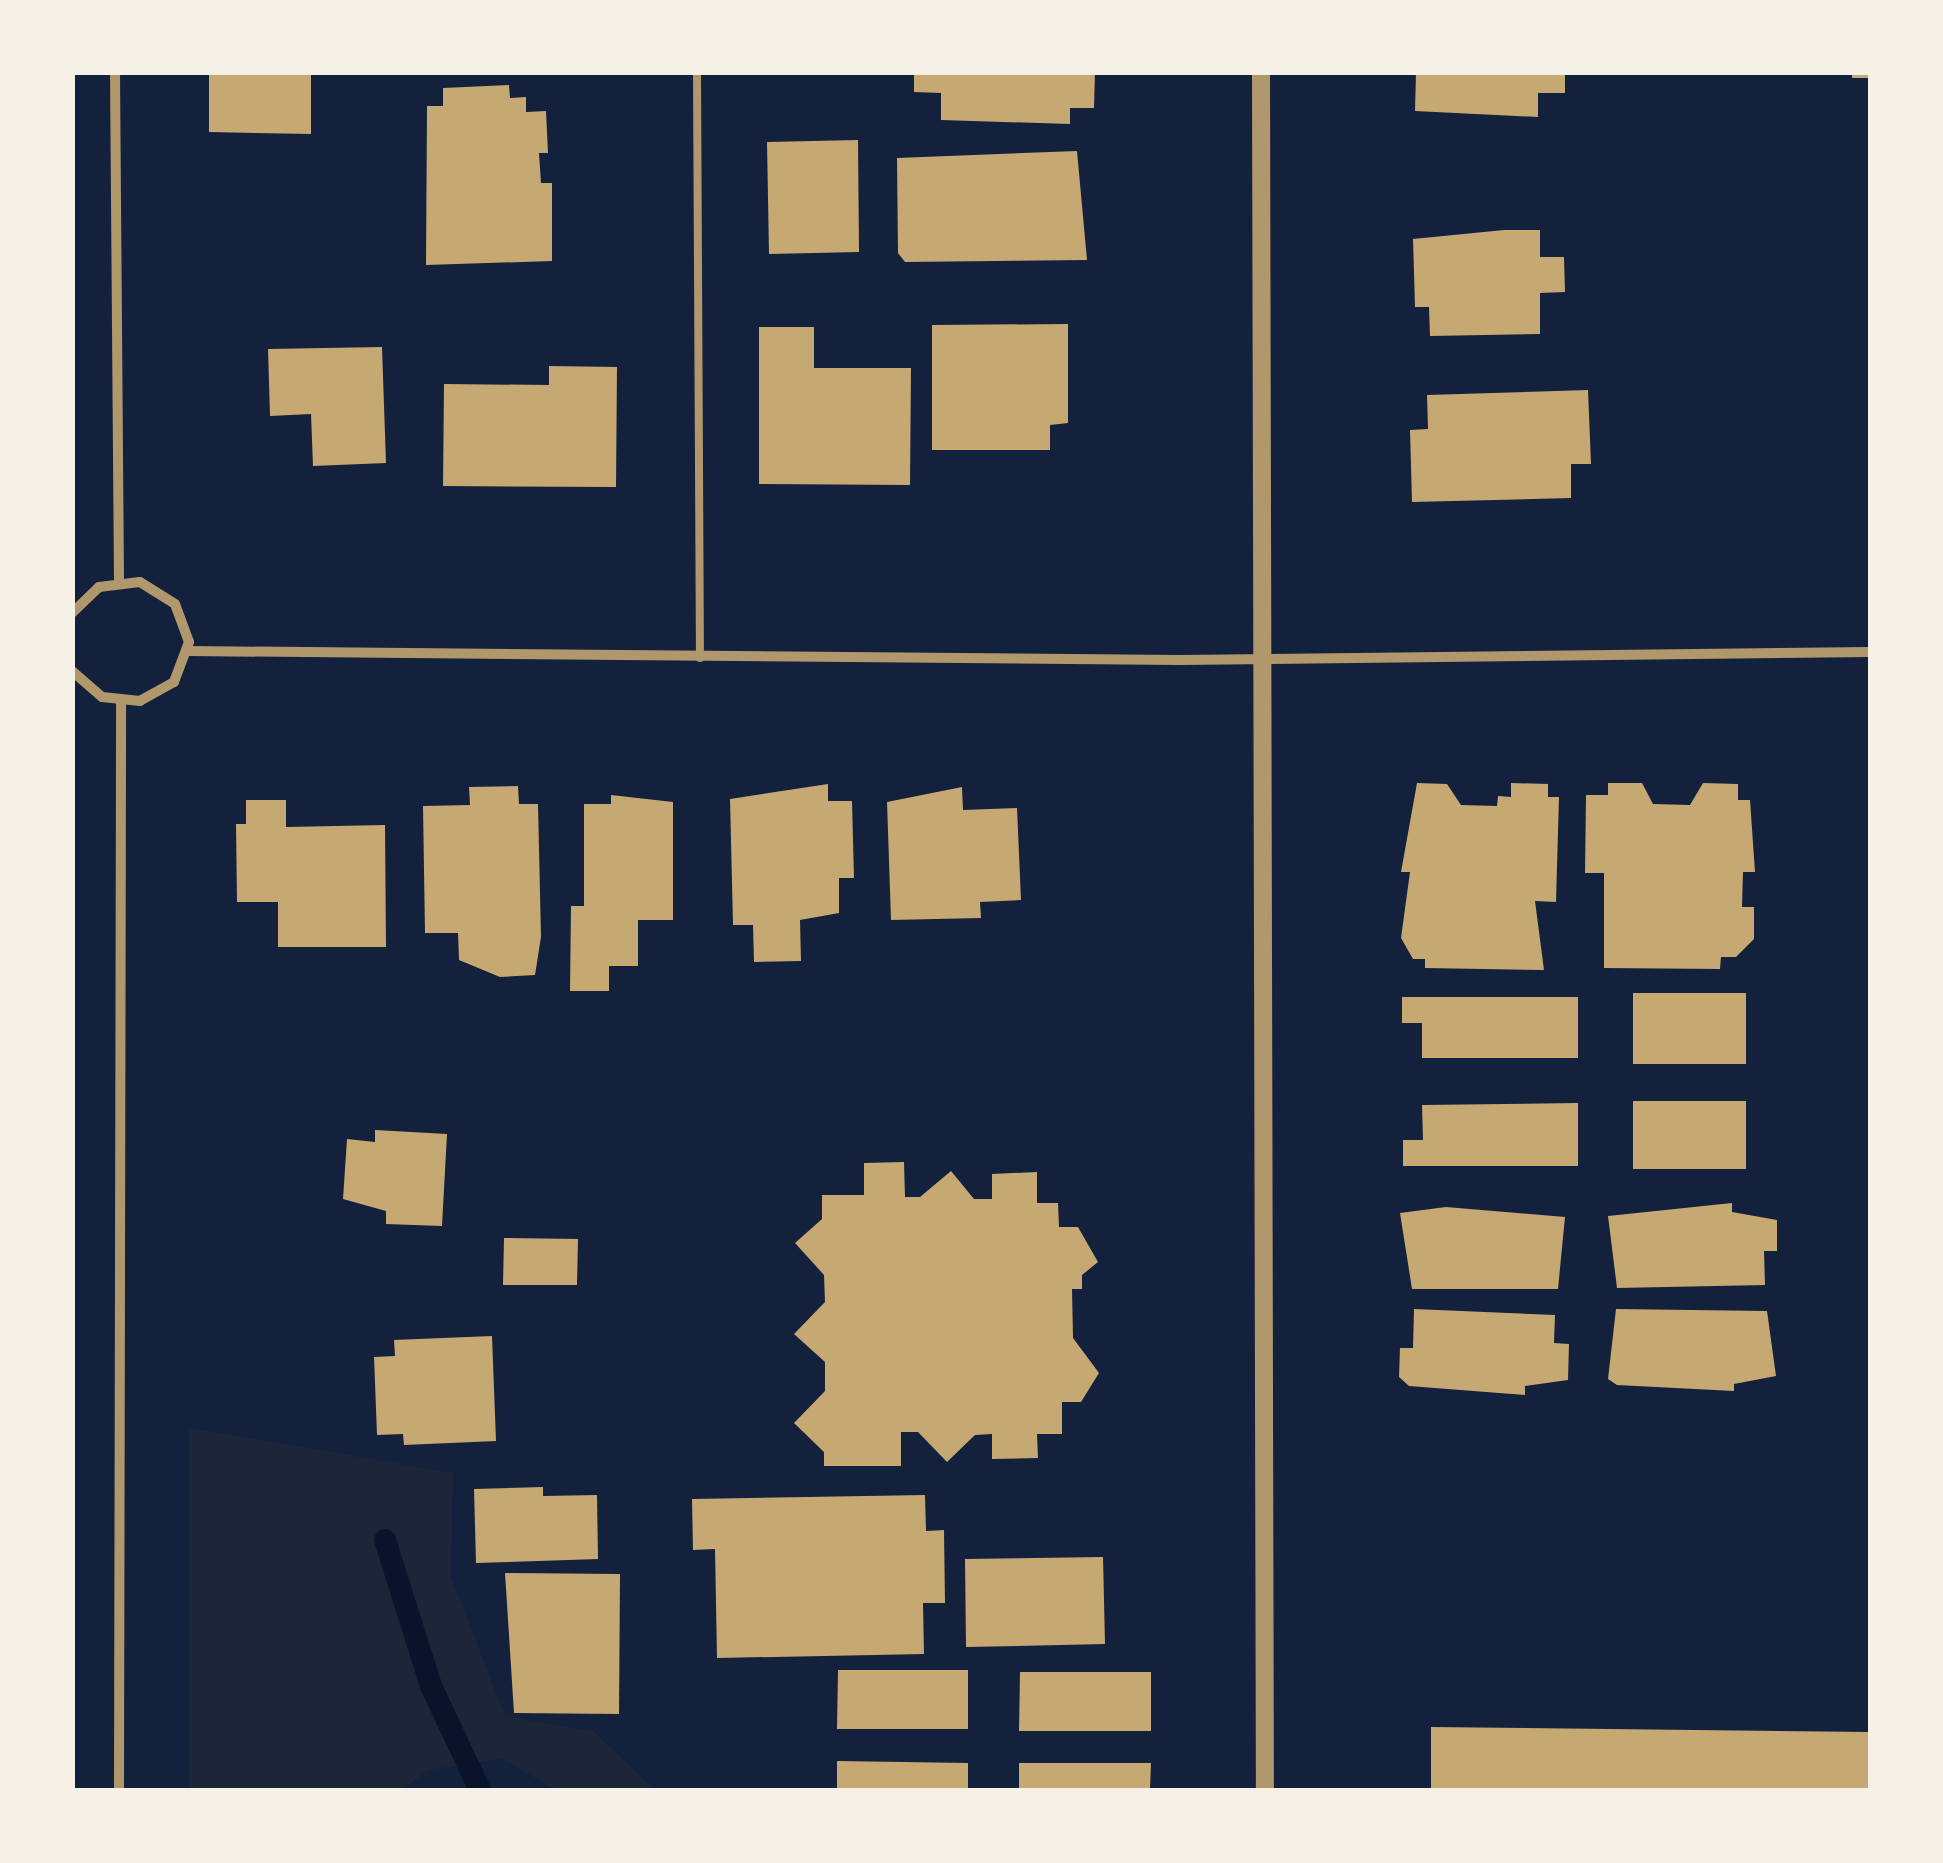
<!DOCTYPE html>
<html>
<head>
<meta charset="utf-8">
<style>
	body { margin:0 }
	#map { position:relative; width:1943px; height:1863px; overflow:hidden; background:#14213d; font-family:Ubuntu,sans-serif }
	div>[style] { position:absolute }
	.green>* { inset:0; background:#1d2539 }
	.stream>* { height:22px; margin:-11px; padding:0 11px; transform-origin:11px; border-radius:11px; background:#0b132b }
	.building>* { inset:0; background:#c6a872 }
	.service>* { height:8px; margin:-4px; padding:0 4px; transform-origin:4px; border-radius:4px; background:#b1986c }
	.minor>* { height:10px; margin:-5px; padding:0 5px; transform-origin:5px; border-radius:5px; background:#b1986c }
	.tertiary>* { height:18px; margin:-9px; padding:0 9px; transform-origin:9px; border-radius:9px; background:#b1986c }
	span { translate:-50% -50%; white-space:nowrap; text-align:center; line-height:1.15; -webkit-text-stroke:9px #f6f1e7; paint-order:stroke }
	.frame { position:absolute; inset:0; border:75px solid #f6f1e7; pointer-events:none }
</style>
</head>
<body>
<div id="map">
	<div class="green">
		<div style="clip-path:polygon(189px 1428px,453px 1473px,451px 1577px,505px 1716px,593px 1731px,655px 1790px,557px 1790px,502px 1759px,427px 1770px,402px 1790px,189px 1790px)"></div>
	</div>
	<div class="stream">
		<div style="left:385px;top:1540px;width:153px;rotate:72.5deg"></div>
		<div style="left:431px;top:1686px;width:115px;rotate:64.8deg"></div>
	</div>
	<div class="building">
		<div style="clip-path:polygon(209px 72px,311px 72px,311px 134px,209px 132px)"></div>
		<div style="clip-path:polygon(914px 72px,1095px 72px,1094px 108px,1070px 108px,1070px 124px,941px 120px,941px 93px,914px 92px)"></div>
		<div style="clip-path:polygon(1416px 72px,1565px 72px,1565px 93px,1538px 93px,1538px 117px,1415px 111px)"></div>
		<div style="clip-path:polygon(1852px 72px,1870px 72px,1870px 78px,1852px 78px)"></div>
		<div style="clip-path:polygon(509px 85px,510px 98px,526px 97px,526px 112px,546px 111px,548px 153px,539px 153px,541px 183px,552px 183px,552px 261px,426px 265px,427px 106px,443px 106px,443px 88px)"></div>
		<div style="clip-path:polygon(858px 140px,859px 252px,769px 254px,767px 142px)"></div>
		<div style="clip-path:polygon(1077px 151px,1087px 260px,905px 262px,898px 253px,897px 158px)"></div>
		<div style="clip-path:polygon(1504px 230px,1540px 230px,1540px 257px,1564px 257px,1565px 292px,1540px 293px,1540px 334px,1430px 336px,1429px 307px,1415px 307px,1413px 239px)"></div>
		<div style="clip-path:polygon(1068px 324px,1068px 423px,1050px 425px,1050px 450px,932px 450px,932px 325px)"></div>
		<div style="clip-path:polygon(759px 327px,814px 327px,814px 368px,911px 368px,910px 485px,759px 484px)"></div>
		<div style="clip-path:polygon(382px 347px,386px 463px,313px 466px,311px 414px,270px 416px,268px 349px)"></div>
		<div style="clip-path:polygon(549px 366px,617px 367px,616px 487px,443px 486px,444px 384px,549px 385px)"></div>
		<div style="clip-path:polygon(1588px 390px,1591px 464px,1571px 464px,1571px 498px,1412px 502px,1410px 430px,1428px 429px,1427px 395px)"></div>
		<div style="clip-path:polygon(1417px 783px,1447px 784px,1461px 805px,1497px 806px,1498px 796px,1511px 797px,1511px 783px,1548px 784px,1548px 797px,1559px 797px,1556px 902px,1535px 901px,1544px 970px,1425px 968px,1425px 959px,1413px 959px,1401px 938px,1410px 872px,1401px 872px)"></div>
		<div style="clip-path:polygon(1608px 783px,1642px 783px,1653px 804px,1690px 805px,1703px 783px,1738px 784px,1738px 800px,1750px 800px,1755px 872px,1743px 872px,1742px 907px,1754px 907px,1754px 939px,1736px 957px,1721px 957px,1720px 969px,1604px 968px,1604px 873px,1585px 873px,1586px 795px,1608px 795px)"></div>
		<div style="clip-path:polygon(828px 784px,828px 801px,852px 801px,854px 878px,839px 878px,839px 913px,800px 920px,801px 961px,754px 962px,753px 925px,733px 925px,730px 799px)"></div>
		<div style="clip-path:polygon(518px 786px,519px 804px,538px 804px,541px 937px,535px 975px,500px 977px,459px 960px,458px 933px,425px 933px,423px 806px,470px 805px,469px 787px)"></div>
		<div style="clip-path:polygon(962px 787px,963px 810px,1017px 808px,1021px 900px,980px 902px,981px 918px,891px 920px,887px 802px)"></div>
		<div style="clip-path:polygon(611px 795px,673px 802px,673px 920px,638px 920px,638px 966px,609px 966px,609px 991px,570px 991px,571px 906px,584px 906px,584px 804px,611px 804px)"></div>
		<div style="clip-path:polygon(246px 800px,286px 800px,286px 827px,385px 825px,386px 947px,278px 947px,278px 902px,237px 902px,236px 824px,246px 824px)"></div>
		<div style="clip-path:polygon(1633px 993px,1746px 993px,1746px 1064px,1633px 1064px)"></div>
		<div style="clip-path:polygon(1402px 997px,1578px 997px,1578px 1058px,1422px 1058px,1422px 1023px,1402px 1023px)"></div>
		<div style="clip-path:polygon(1633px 1101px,1746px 1101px,1746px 1169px,1633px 1169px)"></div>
		<div style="clip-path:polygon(1578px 1103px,1578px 1166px,1403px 1166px,1403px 1140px,1423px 1140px,1422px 1105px)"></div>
		<div style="clip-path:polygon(375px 1130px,447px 1134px,442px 1226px,386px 1224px,386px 1211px,343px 1199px,347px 1139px,375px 1142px)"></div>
		<div style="clip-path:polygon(904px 1162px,905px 1197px,920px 1197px,951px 1171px,974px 1199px,992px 1199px,992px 1174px,1037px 1172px,1037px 1203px,1058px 1203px,1059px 1227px,1078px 1227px,1098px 1262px,1082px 1275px,1082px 1289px,1072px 1289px,1073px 1338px,1099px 1373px,1081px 1402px,1062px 1402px,1062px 1434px,1037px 1434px,1038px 1458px,992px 1459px,992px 1434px,975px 1435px,947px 1462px,918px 1432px,901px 1432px,901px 1466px,824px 1466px,824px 1452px,794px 1423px,825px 1391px,825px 1362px,794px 1334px,825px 1302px,824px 1275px,795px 1243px,822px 1219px,822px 1195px,864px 1195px,864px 1163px)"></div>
		<div style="clip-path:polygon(1732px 1203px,1732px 1212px,1777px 1220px,1777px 1251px,1764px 1251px,1765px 1285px,1617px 1288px,1608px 1216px)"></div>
		<div style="clip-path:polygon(1446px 1207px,1565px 1217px,1558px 1289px,1412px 1289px,1400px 1213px)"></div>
		<div style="clip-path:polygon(504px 1238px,578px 1239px,577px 1285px,503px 1285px)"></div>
		<div style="clip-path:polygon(1414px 1309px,1555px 1315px,1554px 1343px,1569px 1344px,1568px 1380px,1525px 1386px,1525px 1395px,1409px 1386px,1399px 1377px,1400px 1348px,1413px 1348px)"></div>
		<div style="clip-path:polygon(1616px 1309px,1767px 1311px,1776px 1376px,1734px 1384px,1734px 1391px,1617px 1385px,1608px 1379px)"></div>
		<div style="clip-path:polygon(492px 1336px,496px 1441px,404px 1445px,403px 1434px,377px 1435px,374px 1357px,395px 1356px,394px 1340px)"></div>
		<div style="clip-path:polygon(543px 1487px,543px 1496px,597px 1495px,598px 1559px,476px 1563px,474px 1489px)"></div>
		<div style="clip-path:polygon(925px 1495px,926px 1531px,944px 1530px,945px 1603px,923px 1603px,924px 1654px,717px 1658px,715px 1549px,693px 1550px,692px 1499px)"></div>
		<div style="clip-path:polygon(1103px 1557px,1105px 1644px,966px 1647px,965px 1559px)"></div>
		<div style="clip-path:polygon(505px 1573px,620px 1574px,619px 1714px,514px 1713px)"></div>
		<div style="clip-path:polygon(838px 1670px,968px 1670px,968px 1729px,837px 1729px)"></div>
		<div style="clip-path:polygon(1020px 1672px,1151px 1672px,1151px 1731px,1019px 1731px)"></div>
		<div style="clip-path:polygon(1431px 1727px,1870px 1732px,1870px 1790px,1431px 1790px)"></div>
		<div style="clip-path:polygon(837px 1761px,968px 1763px,968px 1790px,837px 1790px)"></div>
		<div style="clip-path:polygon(1019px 1763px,1151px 1763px,1150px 1790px,1019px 1790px)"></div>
	</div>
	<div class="service">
		<div style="left:697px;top:72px;width:586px;rotate:89.71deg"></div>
	</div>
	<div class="minor">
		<div style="left:115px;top:72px;width:509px;rotate:89.55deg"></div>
		<div style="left:72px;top:613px;width:37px;rotate:-44deg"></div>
		<div style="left:99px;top:587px;width:41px;rotate:-7deg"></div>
		<div style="left:140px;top:582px;width:41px;rotate:32.2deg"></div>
		<div style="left:175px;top:604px;width:40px;rotate:69.8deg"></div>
		<div style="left:189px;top:642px;width:43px;rotate:110.6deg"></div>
		<div style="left:174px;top:682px;width:39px;rotate:151deg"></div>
		<div style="left:140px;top:701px;width:38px;rotate:-174deg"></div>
		<div style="left:102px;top:697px;width:40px;rotate:-139deg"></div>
		<div style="left:187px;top:651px;width:992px;rotate:0.52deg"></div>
		<div style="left:1179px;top:660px;width:691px;rotate:-0.66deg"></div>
		<div style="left:119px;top:1790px;width:1087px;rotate:-89.89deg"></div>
	</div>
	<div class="tertiary">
		<div style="left:1261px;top:72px;width:1718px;rotate:89.87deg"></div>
	</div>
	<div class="frame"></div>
</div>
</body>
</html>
